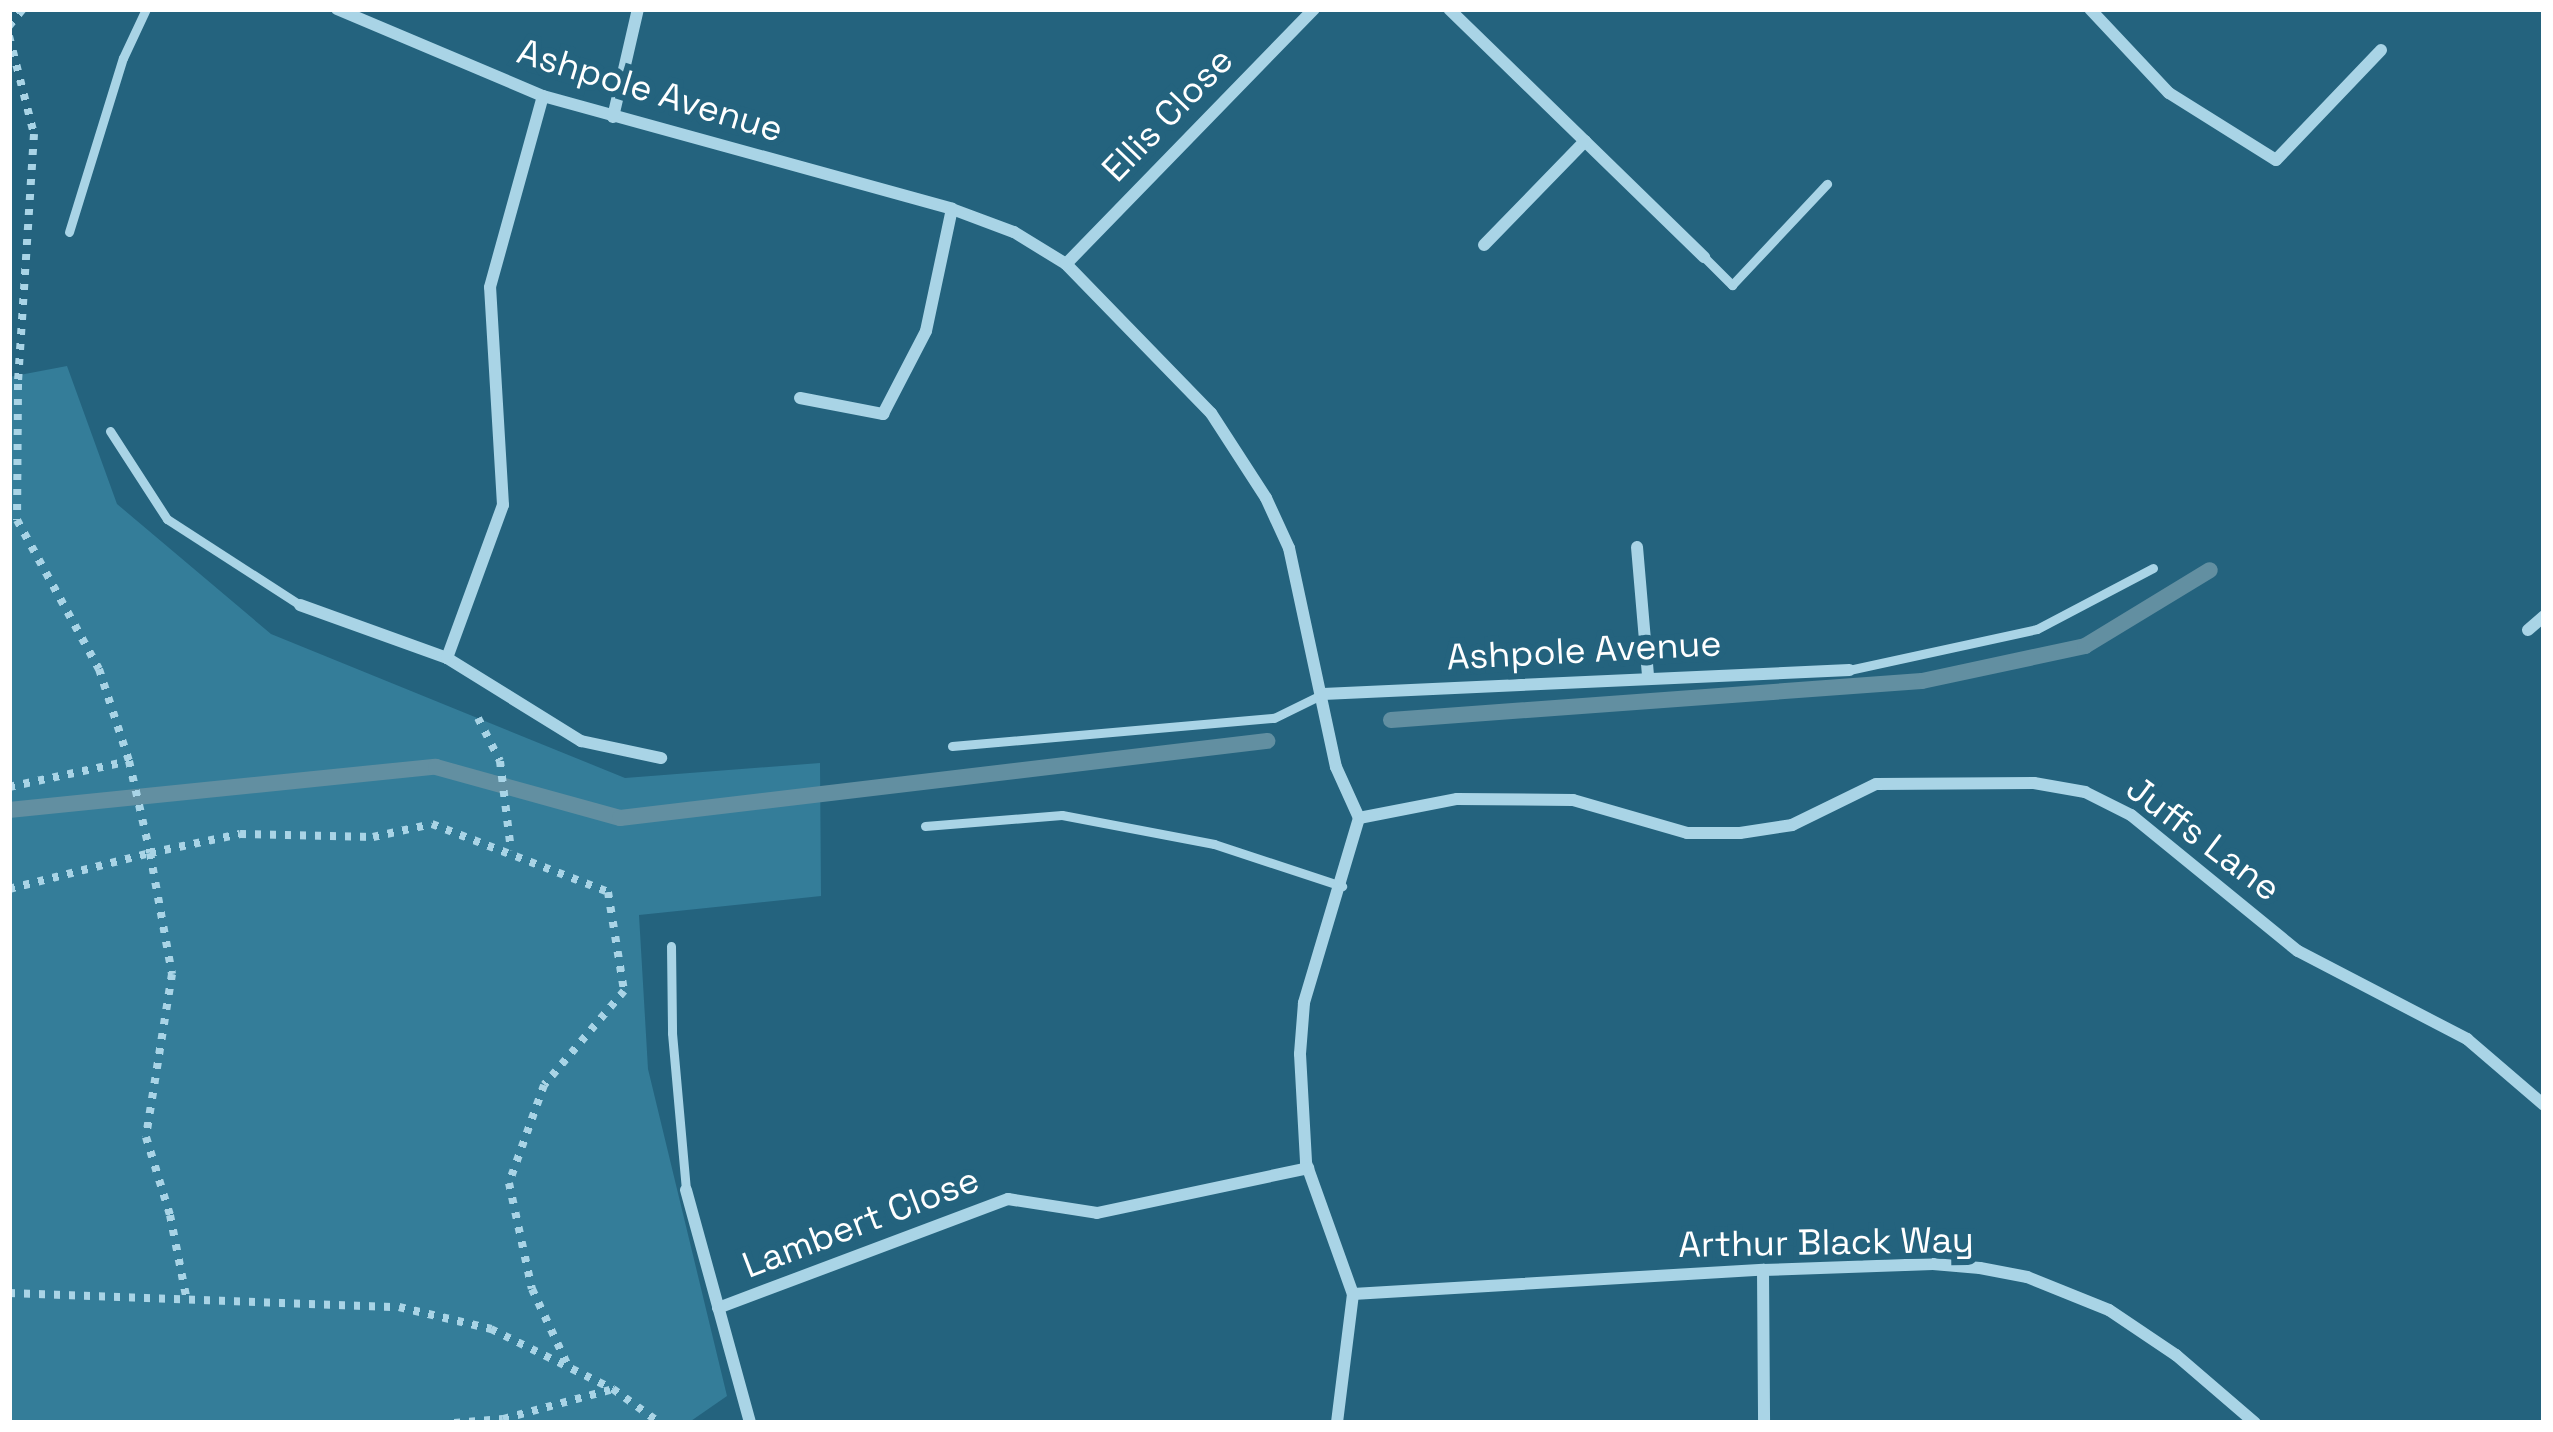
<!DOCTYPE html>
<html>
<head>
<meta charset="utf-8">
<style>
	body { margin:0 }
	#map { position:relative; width:2553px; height:1432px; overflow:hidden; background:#24637e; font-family:"Space Grotesk",sans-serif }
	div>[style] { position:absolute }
	.green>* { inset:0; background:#347d99 }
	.stream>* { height:16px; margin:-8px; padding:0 8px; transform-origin:8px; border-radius:8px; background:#628fa1 }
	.path>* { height:8px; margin-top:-4px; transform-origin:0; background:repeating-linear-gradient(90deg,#a9d4e6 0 6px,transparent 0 15px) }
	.service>* { height:9px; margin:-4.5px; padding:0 4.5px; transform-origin:4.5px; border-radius:4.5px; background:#a9d4e6 }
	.minor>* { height:12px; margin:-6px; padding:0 6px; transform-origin:6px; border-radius:6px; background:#a9d4e6 }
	span { translate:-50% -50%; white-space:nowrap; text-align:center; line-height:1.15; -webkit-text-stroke:12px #24637e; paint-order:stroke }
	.street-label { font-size:36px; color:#fff }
	.frame { position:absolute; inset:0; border:12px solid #fff; pointer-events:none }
</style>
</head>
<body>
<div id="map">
	<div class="green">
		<div style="clip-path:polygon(67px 366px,117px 504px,271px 634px,625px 778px,820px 763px,821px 896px,639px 915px,648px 1069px,727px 1396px,688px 1423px,9px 1423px,9px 377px)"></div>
	</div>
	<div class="stream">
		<div style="left:1391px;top:720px;width:532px;rotate:-4.2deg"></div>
		<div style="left:1922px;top:681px;width:167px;rotate:-12.1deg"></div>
		<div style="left:2085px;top:646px;width:146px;rotate:-31.3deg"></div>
		<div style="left:9px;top:810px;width:429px;rotate:-5.8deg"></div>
		<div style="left:436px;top:767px;width:191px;rotate:15.5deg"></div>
		<div style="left:620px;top:818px;width:652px;rotate:-6.79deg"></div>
	</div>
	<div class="path">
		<div style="left:9px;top:26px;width:22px;rotate:-51deg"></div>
		<div style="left:9px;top:36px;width:101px;rotate:75.7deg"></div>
		<div style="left:34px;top:134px;width:251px;rotate:93.7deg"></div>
		<div style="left:18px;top:384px;width:136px;rotate:90.4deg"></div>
		<div style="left:17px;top:520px;width:170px;rotate:61.2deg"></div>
		<div style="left:99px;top:669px;width:97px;rotate:71.9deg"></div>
		<div style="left:478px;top:718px;width:48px;rotate:62.9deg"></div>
		<div style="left:500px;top:761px;width:90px;rotate:83deg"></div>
		<div style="left:9px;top:787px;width:123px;rotate:-12.2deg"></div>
		<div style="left:129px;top:761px;width:94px;rotate:77.1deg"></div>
		<div style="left:150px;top:853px;width:92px;rotate:-11.9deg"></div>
		<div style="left:240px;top:834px;width:133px;rotate:1.3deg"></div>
		<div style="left:373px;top:837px;width:60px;rotate:-12.4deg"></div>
		<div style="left:432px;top:824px;width:189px;rotate:21.1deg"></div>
		<div style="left:608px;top:892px;width:100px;rotate:80.8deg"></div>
		<div style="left:624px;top:991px;width:123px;rotate:130.4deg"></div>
		<div style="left:544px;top:1085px;width:104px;rotate:109.7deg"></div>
		<div style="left:509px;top:1183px;width:108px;rotate:77.8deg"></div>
		<div style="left:532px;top:1289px;width:87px;rotate:64.9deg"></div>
		<div style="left:9px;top:889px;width:146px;rotate:-14.3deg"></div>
		<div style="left:150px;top:853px;width:123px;rotate:79.7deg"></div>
		<div style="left:172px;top:974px;width:165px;rotate:99.1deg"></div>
		<div style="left:146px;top:1137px;width:82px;rotate:72.9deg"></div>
		<div style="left:170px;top:1215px;width:83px;rotate:78.8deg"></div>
		<div style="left:9px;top:1293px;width:390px;rotate:2.1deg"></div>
		<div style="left:399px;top:1307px;width:95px;rotate:13.4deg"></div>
		<div style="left:491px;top:1329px;width:136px;rotate:26.2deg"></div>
		<div style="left:613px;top:1389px;width:58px;rotate:35.9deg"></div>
		<div style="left:454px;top:1423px;width:49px;rotate:-4.7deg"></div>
		<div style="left:503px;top:1419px;width:111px;rotate:-15.2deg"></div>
	</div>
	<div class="service">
		<div style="left:69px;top:232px;width:182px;rotate:-72.8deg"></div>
		<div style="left:123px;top:58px;width:54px;rotate:-64.9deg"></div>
		<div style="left:1704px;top:257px;width:40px;rotate:45deg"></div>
		<div style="left:1732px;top:285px;width:139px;rotate:-46.8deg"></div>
		<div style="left:110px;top:431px;width:105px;rotate:57.1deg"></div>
		<div style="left:167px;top:519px;width:158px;rotate:32.9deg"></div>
		<div style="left:1849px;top:670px;width:192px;rotate:-12.3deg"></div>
		<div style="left:2037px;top:629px;width:131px;rotate:-27.7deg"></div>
		<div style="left:952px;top:746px;width:323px;rotate:-5deg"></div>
		<div style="left:1274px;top:718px;width:55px;rotate:-26.1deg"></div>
		<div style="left:925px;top:826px;width:137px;rotate:-4.6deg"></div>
		<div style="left:1062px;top:815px;width:155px;rotate:10.8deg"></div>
		<div style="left:1214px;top:844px;width:135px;rotate:18.2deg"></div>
		<div style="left:671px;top:946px;width:87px;rotate:89.3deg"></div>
		<div style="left:672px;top:1033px;width:158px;rotate:84.9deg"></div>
	</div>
	<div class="minor">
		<div style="left:337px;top:9px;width:224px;rotate:22.9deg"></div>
		<div style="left:543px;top:96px;width:424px;rotate:15.4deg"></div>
		<div style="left:952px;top:209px;width:66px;rotate:20.4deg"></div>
		<div style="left:1014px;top:232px;width:61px;rotate:31.6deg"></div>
		<div style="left:1066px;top:264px;width:208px;rotate:45.8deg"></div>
		<div style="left:1211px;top:413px;width:101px;rotate:57.1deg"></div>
		<div style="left:1266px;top:498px;width:55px;rotate:65.3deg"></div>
		<div style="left:1289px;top:548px;width:224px;rotate:77.9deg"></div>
		<div style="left:1336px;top:767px;width:56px;rotate:65.7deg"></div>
		<div style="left:1359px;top:818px;width:193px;rotate:106.6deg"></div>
		<div style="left:1304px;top:1003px;width:51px;rotate:94.5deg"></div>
		<div style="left:1300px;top:1054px;width:109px;rotate:86.8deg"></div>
		<div style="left:1306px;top:1163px;width:139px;rotate:70.3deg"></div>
		<div style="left:1353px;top:1294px;width:130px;rotate:97.1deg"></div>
		<div style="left:1449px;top:9px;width:356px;rotate:44.2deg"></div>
		<div style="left:2090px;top:9px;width:115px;rotate:46.8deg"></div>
		<div style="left:2169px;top:93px;width:126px;rotate:32.1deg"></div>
		<div style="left:2276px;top:160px;width:152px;rotate:-46.3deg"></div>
		<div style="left:613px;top:117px;width:111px;rotate:-77deg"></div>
		<div style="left:1484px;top:245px;width:145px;rotate:-45.8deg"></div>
		<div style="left:1066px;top:264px;width:356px;rotate:-45.8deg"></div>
		<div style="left:800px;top:398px;width:85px;rotate:10.9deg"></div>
		<div style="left:883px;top:414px;width:93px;rotate:-62.6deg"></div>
		<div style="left:926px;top:331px;width:125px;rotate:-78deg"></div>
		<div style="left:1637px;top:547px;width:128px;rotate:85.1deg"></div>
		<div style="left:300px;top:605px;width:156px;rotate:19.8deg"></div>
		<div style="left:447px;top:658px;width:158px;rotate:31.8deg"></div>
		<div style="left:581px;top:741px;width:82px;rotate:12deg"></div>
		<div style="left:2528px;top:630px;width:21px;rotate:-41deg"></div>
		<div style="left:447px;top:658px;width:163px;rotate:-69.9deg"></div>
		<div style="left:503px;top:505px;width:218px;rotate:-93.4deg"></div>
		<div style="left:490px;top:287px;width:198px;rotate:-74.5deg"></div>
		<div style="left:1323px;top:694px;width:527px;rotate:-2.61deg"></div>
		<div style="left:1359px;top:818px;width:100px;rotate:-11deg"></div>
		<div style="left:1457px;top:799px;width:116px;rotate:0.5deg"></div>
		<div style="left:1573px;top:800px;width:119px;rotate:16.1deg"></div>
		<div style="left:1687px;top:833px;width:53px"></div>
		<div style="left:1740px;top:833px;width:53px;rotate:-8.7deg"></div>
		<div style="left:1792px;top:825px;width:93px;rotate:-26deg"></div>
		<div style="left:1876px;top:784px;width:158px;rotate:-0.4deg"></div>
		<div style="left:2034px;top:783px;width:52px;rotate:10deg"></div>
		<div style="left:2085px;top:792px;width:51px;rotate:26.6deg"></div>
		<div style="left:2131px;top:815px;width:215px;rotate:39.2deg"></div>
		<div style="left:2298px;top:951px;width:191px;rotate:27.5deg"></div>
		<div style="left:2467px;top:1039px;width:101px;rotate:40.6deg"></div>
		<div style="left:686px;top:1190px;width:242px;rotate:74.6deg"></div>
		<div style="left:1763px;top:1270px;width:153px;rotate:89.6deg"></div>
		<div style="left:1353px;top:1294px;width:411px;rotate:-3.4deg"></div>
		<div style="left:1763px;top:1270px;width:170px;rotate:-2deg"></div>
		<div style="left:1933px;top:1264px;width:47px;rotate:4.9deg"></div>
		<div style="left:1980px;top:1268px;width:48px;rotate:10.8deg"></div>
		<div style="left:2027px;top:1277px;width:88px;rotate:21.9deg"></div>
		<div style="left:2109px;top:1310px;width:81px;rotate:33.9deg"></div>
		<div style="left:2176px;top:1355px;width:104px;rotate:40.7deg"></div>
		<div style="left:718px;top:1308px;width:310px;rotate:-20.6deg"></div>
		<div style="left:1008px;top:1199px;width:90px;rotate:8.9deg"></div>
		<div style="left:1097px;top:1213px;width:216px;rotate:-12deg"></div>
	</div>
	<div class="street-label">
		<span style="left:650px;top:91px;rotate:17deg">Ashpole Avenue</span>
		<span style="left:1168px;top:115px;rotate:-46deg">Ellis Close</span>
		<span style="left:1584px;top:651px;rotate:-3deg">Ashpole Avenue</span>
		<span style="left:2203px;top:839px;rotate:37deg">Juffs Lane</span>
		<span style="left:861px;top:1223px;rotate:-21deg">Lambert Close</span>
		<span style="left:1826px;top:1243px;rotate:-1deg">Arthur Black Way</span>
	</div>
	<div class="frame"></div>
</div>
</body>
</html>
